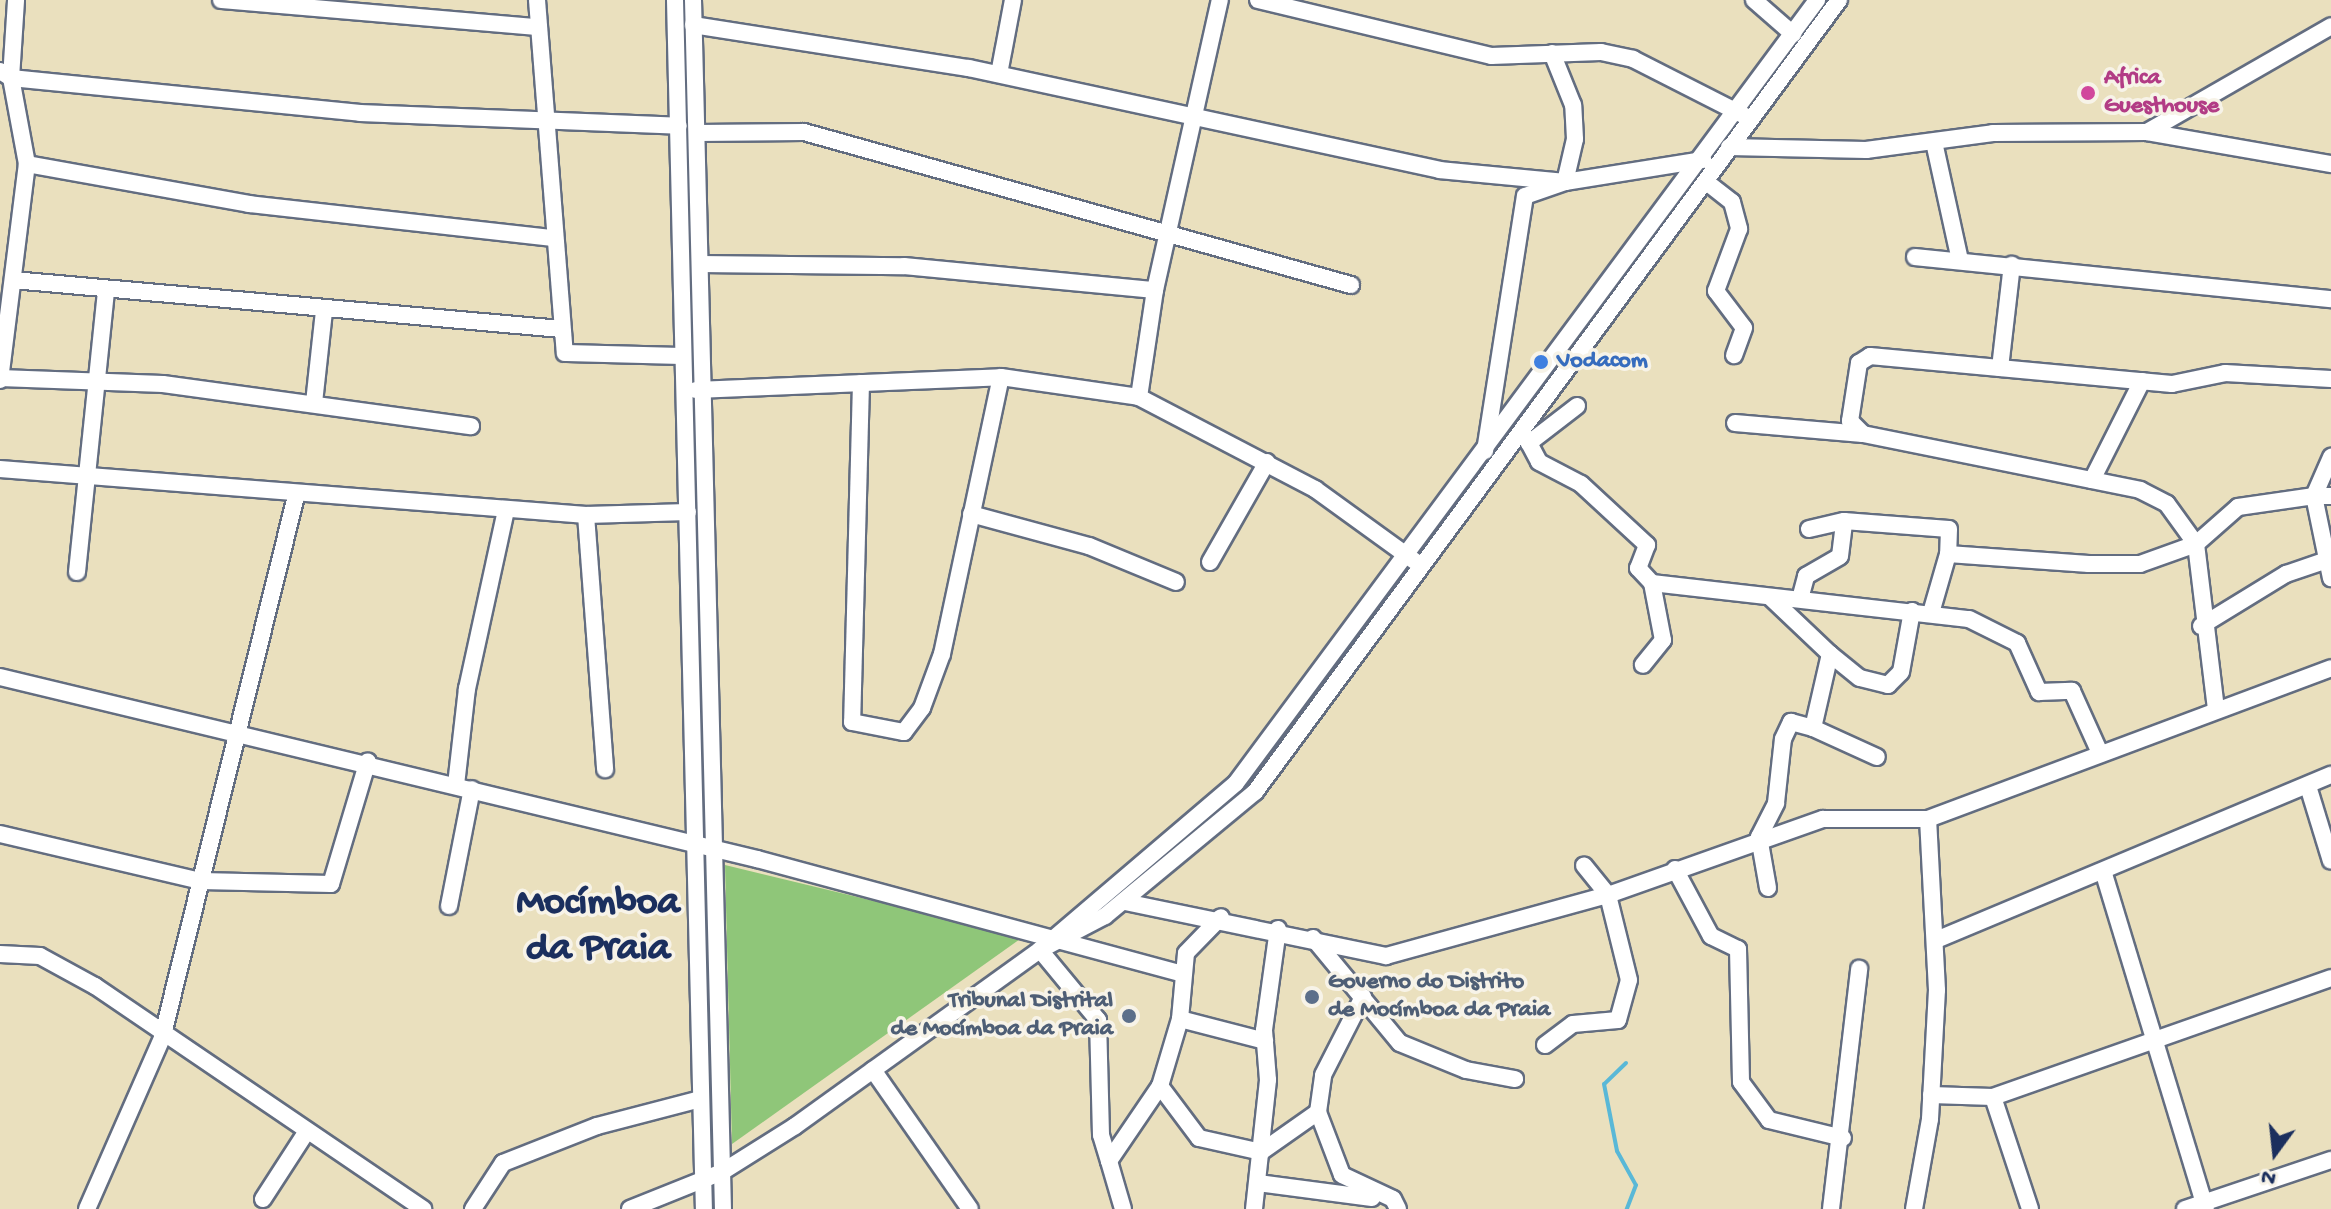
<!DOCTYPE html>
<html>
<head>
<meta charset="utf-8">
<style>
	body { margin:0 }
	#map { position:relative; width:2331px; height:1209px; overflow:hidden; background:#eae0be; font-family:"Gochi Hand",sans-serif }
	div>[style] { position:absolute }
	.green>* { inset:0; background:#8fc679 }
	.stream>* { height:4px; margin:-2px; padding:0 2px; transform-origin:2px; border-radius:2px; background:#59b8d7 }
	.roads { filter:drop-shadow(2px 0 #636d80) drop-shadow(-2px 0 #636d80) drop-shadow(0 2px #636d80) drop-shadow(0 -2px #636d80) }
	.minor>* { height:16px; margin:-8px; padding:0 8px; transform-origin:8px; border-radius:8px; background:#fff }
	.dots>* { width:22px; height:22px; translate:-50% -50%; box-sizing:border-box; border:4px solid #f7f3e8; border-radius:50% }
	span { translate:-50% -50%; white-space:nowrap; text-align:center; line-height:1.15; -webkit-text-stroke:7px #f7f3e8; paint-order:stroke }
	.hotel-label { font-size:24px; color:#b23c85; font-weight:700 }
	.left { translate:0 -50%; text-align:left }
	.shop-label { font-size:24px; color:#366cbe; font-weight:700 }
	.service-label { font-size:24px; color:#4e5e75; font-weight:700 }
	.right { translate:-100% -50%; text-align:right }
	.town-label { font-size:40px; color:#1b2f5e; font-weight:700 }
	.north { position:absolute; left:2235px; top:1113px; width:80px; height:80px; -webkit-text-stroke:6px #f7f3e8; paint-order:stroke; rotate:195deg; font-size:22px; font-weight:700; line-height:32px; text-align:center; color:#1b2f5e }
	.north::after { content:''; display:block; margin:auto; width:28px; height:36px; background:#1b2f5e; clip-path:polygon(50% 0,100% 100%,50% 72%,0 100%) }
</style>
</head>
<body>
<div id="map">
	<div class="green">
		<div style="clip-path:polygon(725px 865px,1023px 937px,732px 1144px)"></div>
	</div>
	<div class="stream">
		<div style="left:1626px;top:1063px;width:30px;rotate:136deg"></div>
		<div style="left:1604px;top:1084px;width:68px;rotate:79deg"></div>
		<div style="left:1617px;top:1151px;width:39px;rotate:61deg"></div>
		<div style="left:1636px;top:1185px;width:26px;rotate:111deg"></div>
	</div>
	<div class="roads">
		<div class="minor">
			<div style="left:221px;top:0;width:318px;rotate:4.9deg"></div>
			<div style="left:537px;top:0;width:354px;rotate:85.5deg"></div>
			<div style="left:565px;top:353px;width:118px;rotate:1.5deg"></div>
			<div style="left:675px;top:0;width:1209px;rotate:88.63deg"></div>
			<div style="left:693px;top:0;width:1209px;rotate:88.58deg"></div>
			<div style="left:1258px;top:0;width:240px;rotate:13.5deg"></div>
			<div style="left:1491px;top:56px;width:110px;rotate:-2.1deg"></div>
			<div style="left:1601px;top:52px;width:33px;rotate:12deg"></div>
			<div style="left:1633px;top:59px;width:128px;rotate:27deg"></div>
			<div style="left:1754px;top:0;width:52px;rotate:41.1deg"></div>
			<div style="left:693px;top:25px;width:279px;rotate:8.9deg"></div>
			<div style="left:969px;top:68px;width:481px;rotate:12.2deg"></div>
			<div style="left:1439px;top:170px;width:127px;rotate:5.4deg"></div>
			<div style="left:1565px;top:182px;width:140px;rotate:-9.1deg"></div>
			<div style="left:0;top:71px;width:13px;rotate:32deg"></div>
			<div style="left:11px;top:78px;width:351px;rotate:5.7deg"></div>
			<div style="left:360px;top:113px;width:319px;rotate:2.3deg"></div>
			<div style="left:999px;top:74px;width:75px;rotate:-79.3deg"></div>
			<div style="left:2147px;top:132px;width:212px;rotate:-29.9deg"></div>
			<div style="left:698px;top:133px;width:106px;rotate:-0.5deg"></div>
			<div style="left:804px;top:132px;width:568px;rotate:15.63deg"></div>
			<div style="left:1934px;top:142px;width:121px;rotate:77.6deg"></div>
			<div style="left:1729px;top:147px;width:137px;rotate:1.3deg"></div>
			<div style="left:1866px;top:150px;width:128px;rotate:-7.6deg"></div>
			<div style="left:1993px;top:133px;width:154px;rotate:-0.4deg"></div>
			<div style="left:2147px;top:132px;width:187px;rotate:9.9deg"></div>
			<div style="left:27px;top:164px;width:226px;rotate:10.2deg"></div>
			<div style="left:249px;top:204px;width:307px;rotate:6.4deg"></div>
			<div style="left:1709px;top:184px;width:29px;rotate:38deg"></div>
			<div style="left:1732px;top:202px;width:28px;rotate:75deg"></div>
			<div style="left:1739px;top:229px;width:66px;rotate:110.4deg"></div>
			<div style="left:1716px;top:291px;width:46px;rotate:52.9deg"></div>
			<div style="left:1744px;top:328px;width:29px;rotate:110deg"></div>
			<div style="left:1915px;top:257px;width:418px;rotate:5.8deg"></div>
			<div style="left:700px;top:264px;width:204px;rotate:0.6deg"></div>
			<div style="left:904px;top:266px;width:252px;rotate:5.5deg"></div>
			<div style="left:13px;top:280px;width:550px;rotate:5.11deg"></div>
			<div style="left:2000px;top:368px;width:104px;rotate:-83.4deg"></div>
			<div style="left:0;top:378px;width:163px;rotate:2.1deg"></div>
			<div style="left:163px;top:384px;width:311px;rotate:7.8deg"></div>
			<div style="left:0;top:380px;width:218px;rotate:-82.9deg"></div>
			<div style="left:27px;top:164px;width:87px;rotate:-100.5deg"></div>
			<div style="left:11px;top:78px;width:78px;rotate:-86.3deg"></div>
			<div style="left:861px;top:383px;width:339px;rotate:91.5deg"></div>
			<div style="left:852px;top:722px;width:53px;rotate:10.9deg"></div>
			<div style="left:904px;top:732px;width:30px;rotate:-53deg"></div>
			<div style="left:922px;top:708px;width:58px;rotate:-69.7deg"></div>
			<div style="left:942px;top:654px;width:283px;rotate:-78deg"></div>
			<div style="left:696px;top:390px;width:305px;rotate:-2.4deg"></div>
			<div style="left:1001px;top:377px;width:139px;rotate:8.2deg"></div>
			<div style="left:1139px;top:397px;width:199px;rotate:27.6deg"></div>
			<div style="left:1315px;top:489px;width:125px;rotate:35.9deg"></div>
			<div style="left:1139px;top:397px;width:108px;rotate:-81.5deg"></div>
			<div style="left:1155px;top:290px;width:297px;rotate:-77.4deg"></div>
			<div style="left:314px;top:403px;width:93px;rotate:-83.8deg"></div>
			<div style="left:1577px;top:406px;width:61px;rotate:142.4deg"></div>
			<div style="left:1529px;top:443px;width:21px;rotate:62deg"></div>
			<div style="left:1539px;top:462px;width:47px;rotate:27.6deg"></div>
			<div style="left:1581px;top:484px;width:90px;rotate:42.7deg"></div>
			<div style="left:1647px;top:545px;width:25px;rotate:111deg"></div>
			<div style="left:1638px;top:568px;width:21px;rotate:47deg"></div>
			<div style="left:1652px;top:583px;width:58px;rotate:79.1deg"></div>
			<div style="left:1663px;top:640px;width:32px;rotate:129deg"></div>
			<div style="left:1735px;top:423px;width:128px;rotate:4.9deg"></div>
			<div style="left:1863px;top:434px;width:283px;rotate:11.4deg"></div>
			<div style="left:2140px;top:490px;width:30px;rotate:27deg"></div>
			<div style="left:2167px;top:504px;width:49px;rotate:54.1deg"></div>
			<div style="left:2196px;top:544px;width:56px;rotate:-41.4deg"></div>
			<div style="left:2238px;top:507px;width:77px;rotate:-8.2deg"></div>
			<div style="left:2314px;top:496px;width:43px;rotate:-66.4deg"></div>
			<div style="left:1862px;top:433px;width:17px;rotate:-135deg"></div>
			<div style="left:1850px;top:421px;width:59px;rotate:-81.2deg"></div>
			<div style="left:1859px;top:363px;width:13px;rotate:-32deg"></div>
			<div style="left:1870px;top:356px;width:303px;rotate:5.3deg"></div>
			<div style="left:2172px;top:384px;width:54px;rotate:-11.7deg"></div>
			<div style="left:2225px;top:373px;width:106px;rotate:3.2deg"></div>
			<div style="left:1485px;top:451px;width:258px;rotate:-81.1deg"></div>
			<div style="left:1525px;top:196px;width:42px;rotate:-19.3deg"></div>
			<div style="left:1565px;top:182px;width:44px;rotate:-76.9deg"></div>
			<div style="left:1575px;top:139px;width:34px;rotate:-93deg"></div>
			<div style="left:1573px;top:105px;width:56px;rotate:-112deg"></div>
			<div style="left:0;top:469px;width:588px;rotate:4.49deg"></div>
			<div style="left:586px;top:515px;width:102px;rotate:-1.7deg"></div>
			<div style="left:2092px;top:480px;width:111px;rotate:-63.2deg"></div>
			<div style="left:2331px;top:496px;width:17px;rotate:180deg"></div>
			<div style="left:2314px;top:496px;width:84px;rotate:78.3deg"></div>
			<div style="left:971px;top:514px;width:122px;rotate:15.2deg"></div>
			<div style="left:1089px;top:546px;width:94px;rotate:22.5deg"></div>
			<div style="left:586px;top:515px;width:255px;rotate:85.7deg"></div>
			<div style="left:1809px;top:529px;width:36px;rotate:-13deg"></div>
			<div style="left:1844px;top:521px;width:105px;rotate:4.4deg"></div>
			<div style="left:1949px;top:529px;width:25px;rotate:92deg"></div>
			<div style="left:1948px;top:554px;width:141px;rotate:4.1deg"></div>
			<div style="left:2089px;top:564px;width:51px"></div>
			<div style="left:2140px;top:564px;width:59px;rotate:-19.7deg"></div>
			<div style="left:2196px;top:544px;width:167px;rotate:83.1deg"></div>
			<div style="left:1210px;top:562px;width:115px;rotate:-60.3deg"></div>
			<div style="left:77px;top:572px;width:284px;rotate:-84.1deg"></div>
			<div style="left:1652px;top:583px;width:319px;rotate:6.5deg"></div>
			<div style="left:1969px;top:619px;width:54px;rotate:26.6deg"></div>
			<div style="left:2017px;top:643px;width:54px;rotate:65.8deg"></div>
			<div style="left:2039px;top:692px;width:33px;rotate:-2deg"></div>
			<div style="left:2072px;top:691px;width:68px;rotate:65.7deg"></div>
			<div style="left:1800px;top:599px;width:24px;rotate:-75deg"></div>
			<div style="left:1806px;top:576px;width:39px;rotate:-30deg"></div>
			<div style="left:1840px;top:556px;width:35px;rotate:-83deg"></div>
			<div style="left:1931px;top:613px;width:61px;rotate:-73.9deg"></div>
			<div style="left:2201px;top:626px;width:100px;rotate:-31.5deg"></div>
			<div style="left:2286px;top:574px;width:43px;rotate:-18.9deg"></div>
			<div style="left:1830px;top:654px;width:38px;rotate:39deg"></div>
			<div style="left:1860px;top:678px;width:29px;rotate:14deg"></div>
			<div style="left:1888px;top:685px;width:18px;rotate:-45deg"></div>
			<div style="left:1901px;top:672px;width:62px;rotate:-79.8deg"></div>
			<div style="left:0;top:677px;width:779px;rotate:13.52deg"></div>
			<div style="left:757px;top:859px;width:438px;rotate:15.1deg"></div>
			<div style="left:1813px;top:728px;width:70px;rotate:24.4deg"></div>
			<div style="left:456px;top:785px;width:97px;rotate:-83.5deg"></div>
			<div style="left:467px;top:689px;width:183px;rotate:-77.7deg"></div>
			<div style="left:2308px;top:786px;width:78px;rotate:73deg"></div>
			<div style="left:0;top:834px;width:206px;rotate:13.2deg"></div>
			<div style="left:201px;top:881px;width:130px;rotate:1.3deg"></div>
			<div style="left:331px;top:884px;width:128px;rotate:-73.3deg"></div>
			<div style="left:1675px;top:869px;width:76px;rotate:61.8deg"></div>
			<div style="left:1711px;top:936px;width:30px;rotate:26deg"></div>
			<div style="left:1738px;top:949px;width:133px;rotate:88.7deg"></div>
			<div style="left:1741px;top:1082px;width:47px;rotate:53.6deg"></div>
			<div style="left:1769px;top:1120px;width:76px;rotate:13.7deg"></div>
			<div style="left:2104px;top:874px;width:350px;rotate:73.1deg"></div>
			<div style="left:1768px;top:888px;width:52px;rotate:-100deg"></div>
			<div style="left:1759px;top:837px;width:38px;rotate:-63deg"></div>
			<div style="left:1776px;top:803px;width:64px;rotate:-83.8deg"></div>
			<div style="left:1783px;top:739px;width:19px;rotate:-65deg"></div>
			<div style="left:1791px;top:722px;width:23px;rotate:15deg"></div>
			<div style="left:1813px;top:728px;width:76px;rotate:-77.1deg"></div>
			<div style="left:1830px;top:654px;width:81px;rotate:-136.5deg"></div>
			<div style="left:1125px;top:902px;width:267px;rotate:11.7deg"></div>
			<div style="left:1386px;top:956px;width:230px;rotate:-15.4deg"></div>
			<div style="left:1608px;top:895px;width:228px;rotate:-19.5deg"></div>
			<div style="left:1823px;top:819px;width:105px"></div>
			<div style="left:449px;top:906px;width:119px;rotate:-78.9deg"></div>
			<div style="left:1313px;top:938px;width:136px;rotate:50.4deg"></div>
			<div style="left:1400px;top:1043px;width:71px;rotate:22.2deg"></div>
			<div style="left:1466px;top:1070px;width:50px;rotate:10.4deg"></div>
			<div style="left:1936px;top:940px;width:428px;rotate:-22.7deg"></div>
			<div style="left:1040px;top:950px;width:257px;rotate:-40.4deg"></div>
			<div style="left:1236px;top:783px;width:975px;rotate:-53.42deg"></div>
			<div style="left:1040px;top:950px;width:91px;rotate:50.4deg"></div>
			<div style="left:1098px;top:1020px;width:115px;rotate:88.5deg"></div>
			<div style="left:1101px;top:1135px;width:27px;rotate:73deg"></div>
			<div style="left:0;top:954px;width:40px;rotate:2.9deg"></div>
			<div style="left:40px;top:956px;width:63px;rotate:28.6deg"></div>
			<div style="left:95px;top:986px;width:397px;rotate:34.2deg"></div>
			<div style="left:1180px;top:1019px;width:88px;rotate:14.5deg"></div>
			<div style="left:1545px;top:1045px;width:35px;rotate:-37deg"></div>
			<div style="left:1573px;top:1024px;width:45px;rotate:-5.1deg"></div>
			<div style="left:1618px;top:1020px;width:41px;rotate:-74.6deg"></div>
			<div style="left:1629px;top:980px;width:88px;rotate:-103.9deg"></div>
			<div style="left:1608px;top:895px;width:38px;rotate:-129deg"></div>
			<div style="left:873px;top:1070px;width:169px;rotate:55.1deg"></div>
			<div style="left:1160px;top:1086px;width:65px;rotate:53.1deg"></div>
			<div style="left:1199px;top:1138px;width:64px;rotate:12.7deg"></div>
			<div style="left:1261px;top:1152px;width:70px;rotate:-35.1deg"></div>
			<div style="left:1318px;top:1112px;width:37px;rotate:-82deg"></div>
			<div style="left:1323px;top:1075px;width:88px;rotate:-62.9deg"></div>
			<div style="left:1931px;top:1095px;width:62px;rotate:1.8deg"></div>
			<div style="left:1993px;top:1097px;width:358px;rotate:-19.4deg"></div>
			<div style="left:1993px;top:1097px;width:118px;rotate:71.7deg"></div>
			<div style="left:1318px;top:1112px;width:67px;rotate:69.1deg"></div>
			<div style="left:1342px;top:1175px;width:56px;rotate:25.2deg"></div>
			<div style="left:1393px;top:1199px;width:11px;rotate:63deg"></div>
			<div style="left:1258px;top:1183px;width:115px;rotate:7.5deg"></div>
			<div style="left:263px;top:1199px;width:77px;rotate:-57.1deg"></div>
			<div style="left:87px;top:1209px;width:187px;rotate:-66.3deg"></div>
			<div style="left:162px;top:1038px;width:558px;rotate:-76.11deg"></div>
			<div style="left:473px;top:1209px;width:55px;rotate:-56.9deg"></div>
			<div style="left:503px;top:1163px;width:101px;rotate:-21.5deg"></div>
			<div style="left:597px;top:1126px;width:107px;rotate:-14.6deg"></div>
			<div style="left:630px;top:1209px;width:99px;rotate:-21.9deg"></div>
			<div style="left:722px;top:1172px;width:86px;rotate:-32.2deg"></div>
			<div style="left:795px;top:1126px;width:302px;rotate:-35.7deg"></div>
			<div style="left:1040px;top:950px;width:73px;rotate:-27.6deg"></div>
			<div style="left:1105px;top:916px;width:195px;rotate:-39.6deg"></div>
			<div style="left:1255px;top:792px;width:984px;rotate:-53.6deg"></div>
			<div style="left:1123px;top:1209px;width:50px;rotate:-106.3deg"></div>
			<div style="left:1109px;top:1161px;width:91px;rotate:-55.8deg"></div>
			<div style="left:1160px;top:1086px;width:70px;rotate:-73.4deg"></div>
			<div style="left:1180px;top:1019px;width:66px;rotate:-84.8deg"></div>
			<div style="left:1186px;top:953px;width:50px;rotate:-45.8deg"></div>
			<div style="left:1254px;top:1209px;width:130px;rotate:-83.8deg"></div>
			<div style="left:1268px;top:1080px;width:50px;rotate:-94.6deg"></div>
			<div style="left:1264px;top:1030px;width:102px;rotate:-82.1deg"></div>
			<div style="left:1831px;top:1209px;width:242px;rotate:-83.3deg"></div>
			<div style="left:1914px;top:1209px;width:91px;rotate:-79.9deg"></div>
			<div style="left:1930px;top:1119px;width:129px;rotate:-86.9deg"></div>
			<div style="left:1937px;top:990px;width:171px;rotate:-93deg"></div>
			<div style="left:1928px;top:819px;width:430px;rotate:-20.5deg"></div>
			<div style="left:2185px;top:1209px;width:154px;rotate:-18.6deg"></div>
		</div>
	</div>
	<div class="dots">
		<div style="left:2088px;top:93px;background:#d1479c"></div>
		<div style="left:1541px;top:362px;background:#3f7fe0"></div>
		<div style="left:1312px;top:997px;background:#5c6f8a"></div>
		<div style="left:1129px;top:1016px;background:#5c6f8a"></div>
	</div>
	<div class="hotel-label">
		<span class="left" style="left:2104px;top:93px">Africa<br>Guesthouse</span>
	</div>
	<div class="shop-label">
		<span class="left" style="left:1557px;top:362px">Vodacom</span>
	</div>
	<div class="service-label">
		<span class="left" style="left:1328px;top:997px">Governo do Distrito<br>de Mocímboa da Praia</span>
		<span class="right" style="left:1113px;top:1016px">Tribunal Distrital<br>de Mocímboa da Praia</span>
	</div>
	<div class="town-label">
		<span style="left:598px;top:927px">Mocímboa<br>da Praia</span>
	</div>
	<div class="north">N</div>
</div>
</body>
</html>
